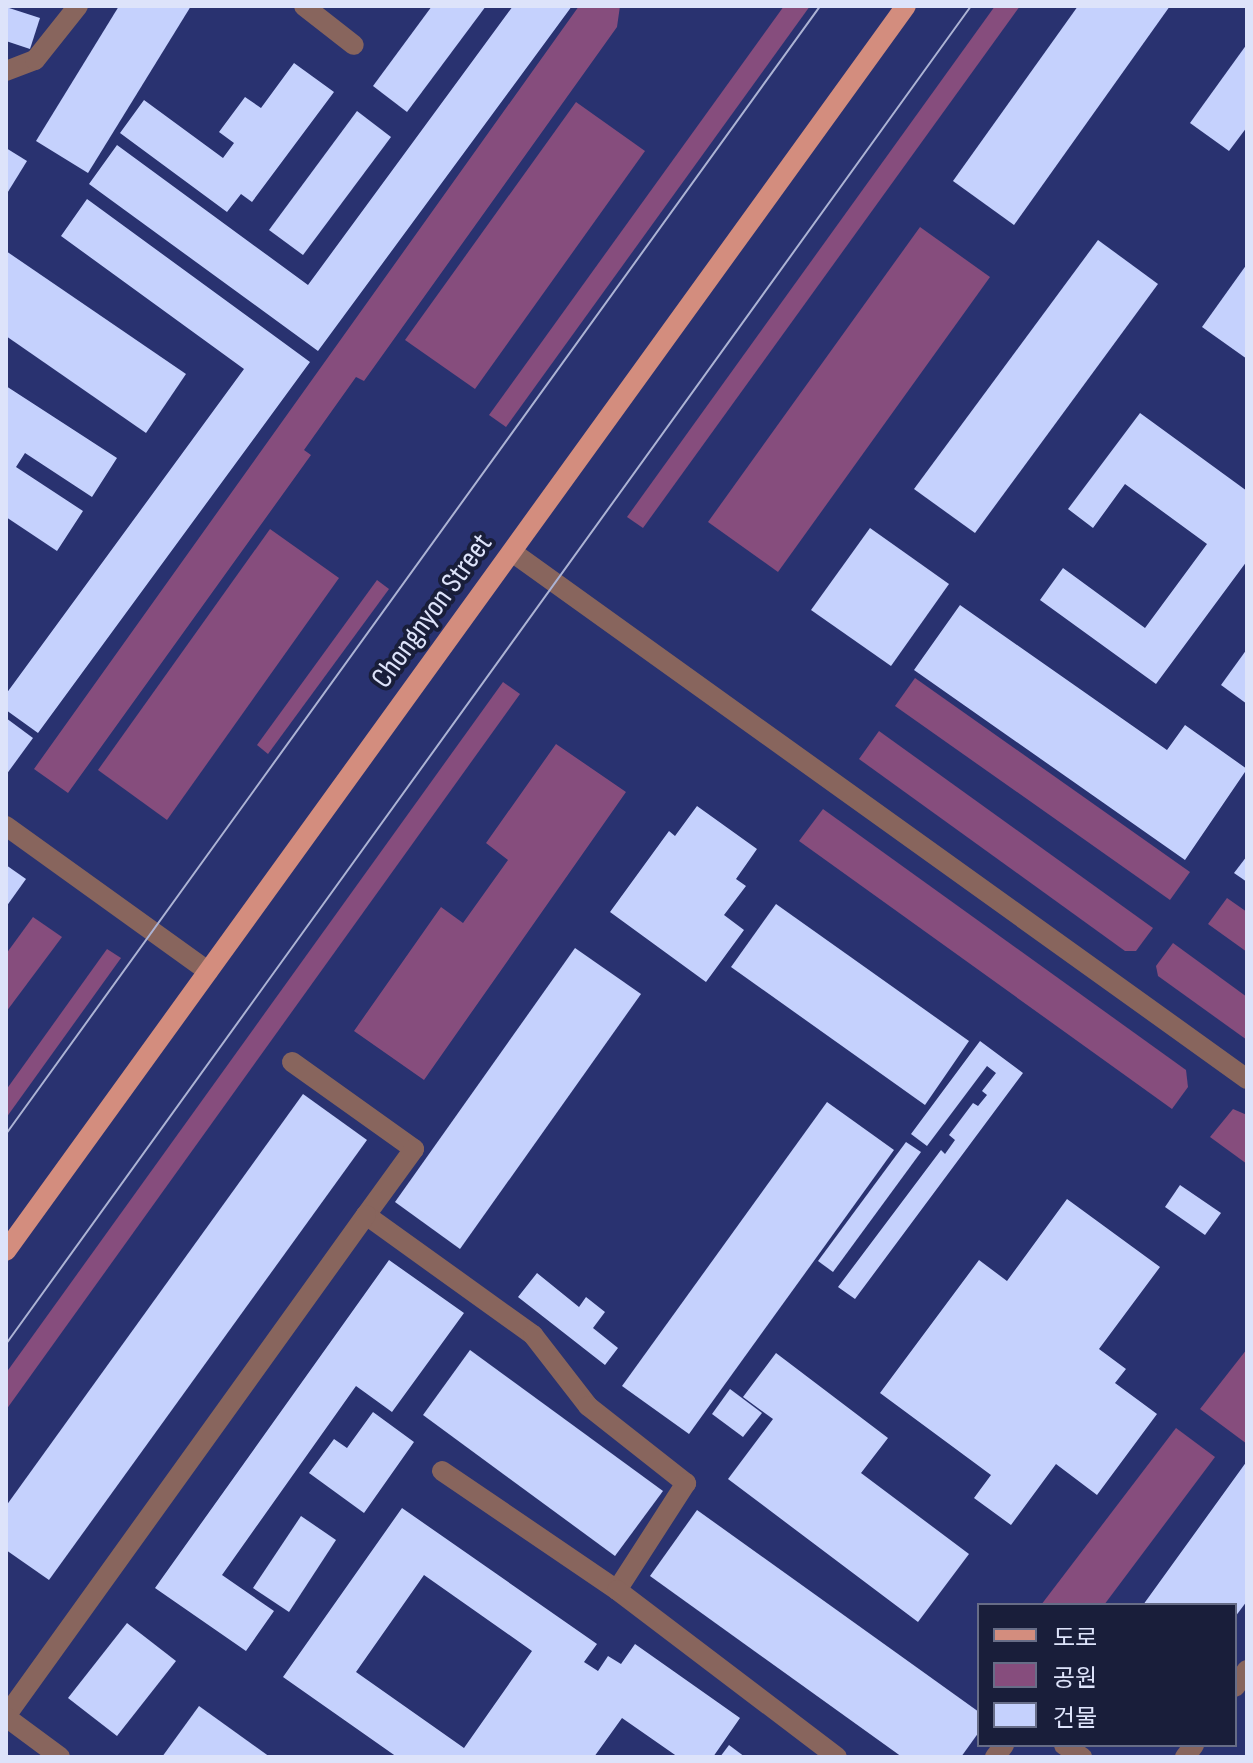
<!DOCTYPE html>
<html>
<head>
<meta charset="utf-8">
<style>
	body { margin:0 }
	#map { position:relative; width:1253px; height:1763px; overflow:hidden; background:#293270; font-family:"Sofia Sans Condensed","Noto Sans KR",sans-serif }
	div>[style] { position:absolute }
	.green>* { inset:0; background:#864d7d }
	.building>* { inset:0; background:#c5d1fd }
	.minor>* { height:20px; margin:-10px; padding:0 10px; transform-origin:10px; border-radius:10px; background:#88655d }
	.major>* { height:20px; margin:-10px; padding:0 10px; transform-origin:10px; border-radius:10px; background:#d38d7e }
	.tram>* { height:2px; margin:-1px; padding:0 1px; transform-origin:1px; border-radius:1px; background:#acb3d4 }
	span { translate:-50% -50%; white-space:nowrap; text-align:center; line-height:1.15; -webkit-text-stroke:8px #191e3a; paint-order:stroke }
	.street-label { font-size:30px; color:#dde3fa }
	.frame { position:absolute; inset:0; border:8px solid #dde3fa; pointer-events:none }
	.legend { position:absolute; left:977px; top:1603px; width:260px; height:144px; box-sizing:border-box; background:#191e3a; border:2px solid #676d87; margin:0; padding:10px 14px; list-style:none; font-size:24px; color:#dde3fa }
	.legend li { display:flex; align-items:center; gap:16px; height:40px }
	.legend b { width:40px; border:2px solid #676d87 }
</style>
</head>
<body>
<div id="map">
	<div class="green">
		<div style="clip-path:polygon(579px 6px,620px 6px,617px 27px,364px 381px,356px 377px,304px 450px,311px 455px,68px 793px,34px 769px)"></div>
		<div style="clip-path:polygon(784px 6px,810px 6px,506px 427px,489px 415px)"></div>
		<div style="clip-path:polygon(995px 6px,1020px 6px,643px 528px,627px 517px)"></div>
		<div style="clip-path:polygon(576px 102px,645px 151px,475px 389px,405px 340px)"></div>
		<div style="clip-path:polygon(920px 227px,990px 277px,778px 572px,708px 522px)"></div>
		<div style="clip-path:polygon(270px 529px,339px 578px,167px 820px,98px 770px)"></div>
		<div style="clip-path:polygon(377px 580px,389px 589px,268px 754px,257px 745px)"></div>
		<div style="clip-path:polygon(915px 678px,1190px 872px,1170px 900px,895px 706px)"></div>
		<div style="clip-path:polygon(503px 682px,520px 694px,6px 1410px,6px 1373px)"></div>
		<div style="clip-path:polygon(879px 731px,1153px 928px,1136px 951px,1125px 951px,859px 759px)"></div>
		<div style="clip-path:polygon(556px 744px,626px 792px,424px 1080px,354px 1031px,441px 907px,463px 923px,508px 860px,486px 843px)"></div>
		<div style="clip-path:polygon(823px 809px,1186px 1070px,1188px 1087px,1172px 1109px,799px 841px)"></div>
		<div style="clip-path:polygon(1227px 898px,1247px 912px,1247px 952px,1208px 924px)"></div>
		<div style="clip-path:polygon(33px 917px,62px 937px,6px 1012px,6px 954px)"></div>
		<div style="clip-path:polygon(1173px 943px,1247px 997px,1247px 1040px,1158px 976px,1156px 966px)"></div>
		<div style="clip-path:polygon(107px 949px,121px 958px,6px 1118px,6px 1090px)"></div>
		<div style="clip-path:polygon(1233px 1109px,1247px 1115px,1247px 1164px,1210px 1137px)"></div>
		<div style="clip-path:polygon(1247px 1349px,1247px 1444px,1200px 1409px)"></div>
		<div style="clip-path:polygon(1176px 1428px,1215px 1457px,1104px 1605px,1041px 1605px)"></div>
	</div>
	<div class="building">
		<div style="clip-path:polygon(119px 6px,191px 6px,88px 173px,36px 141px)"></div>
		<div style="clip-path:polygon(432px 6px,486px 6px,407px 112px,373px 86px)"></div>
		<div style="clip-path:polygon(513px 6px,572px 6px,318px 351px,89px 184px,117px 145px,308px 285px)"></div>
		<div style="clip-path:polygon(1078px 6px,1170px 6px,1014px 225px,953px 181px)"></div>
		<div style="clip-path:polygon(6px 7px,40px 18px,30px 49px,6px 41px)"></div>
		<div style="clip-path:polygon(1247px 44px,1247px 127px,1229px 151px,1190px 123px)"></div>
		<div style="clip-path:polygon(294px 63px,334px 92px,252px 202px,241px 194px,227px 212px,120px 133px,144px 100px,223px 158px,234px 143px,219px 132px,245px 97px,261px 108px)"></div>
		<div style="clip-path:polygon(357px 111px,391px 137px,303px 255px,269px 230px)"></div>
		<div style="clip-path:polygon(6px 148px,27px 161px,6px 195px)"></div>
		<div style="clip-path:polygon(87px 199px,310px 362px,38px 733px,6px 710px,6px 694px,244px 369px,61px 236px)"></div>
		<div style="clip-path:polygon(1098px 240px,1158px 284px,975px 533px,914px 489px)"></div>
		<div style="clip-path:polygon(6px 251px,186px 374px,146px 433px,6px 336px)"></div>
		<div style="clip-path:polygon(1247px 264px,1247px 359px,1202px 327px)"></div>
		<div style="clip-path:polygon(6px 386px,117px 458px,92px 497px,25px 453px,16px 467px,83px 511px,57px 551px,6px 517px)"></div>
		<div style="clip-path:polygon(1140px 413px,1247px 491px,1247px 561px,1156px 684px,1040px 600px,1063px 568px,1145px 628px,1207px 544px,1125px 484px,1093px 528px,1068px 509px)"></div>
		<div style="clip-path:polygon(870px 528px,949px 584px,891px 666px,811px 610px)"></div>
		<div style="clip-path:polygon(960px 605px,1167px 750px,1185px 725px,1247px 769px,1185px 860px,914px 670px)"></div>
		<div style="clip-path:polygon(1247px 649px,1247px 704px,1221px 685px)"></div>
		<div style="clip-path:polygon(6px 718px,33px 738px,6px 775px)"></div>
		<div style="clip-path:polygon(697px 806px,757px 849px,736px 879px,746px 886px,724px 915px,744px 930px,706px 982px,610px 912px,669px 831px,675px 836px)"></div>
		<div style="clip-path:polygon(1247px 856px,1247px 882px,1234px 873px)"></div>
		<div style="clip-path:polygon(6px 865px,26px 879px,6px 907px)"></div>
		<div style="clip-path:polygon(776px 904px,969px 1041px,925px 1105px,731px 967px)"></div>
		<div style="clip-path:polygon(575px 948px,641px 994px,460px 1249px,395px 1202px)"></div>
		<div style="clip-path:polygon(980px 1041px,1023px 1073px,855px 1299px,838px 1287px,941px 1150px,945px 1154px,955px 1140px,949px 1135px,973px 1103px,978px 1106px,987px 1095px,982px 1091px,996px 1073px,987px 1066px,927px 1146px,911px 1134px)"></div>
		<div style="clip-path:polygon(303px 1094px,367px 1140px,49px 1580px,6px 1550px,6px 1506px)"></div>
		<div style="clip-path:polygon(827px 1102px,894px 1150px,689px 1434px,622px 1386px)"></div>
		<div style="clip-path:polygon(906px 1142px,921px 1152px,833px 1272px,818px 1261px)"></div>
		<div style="clip-path:polygon(1180px 1185px,1221px 1213px,1205px 1235px,1165px 1207px)"></div>
		<div style="clip-path:polygon(1067px 1199px,1160px 1267px,1099px 1349px,1126px 1369px,1115px 1383px,1157px 1414px,1097px 1495px,1056px 1464px,1011px 1525px,974px 1498px,991px 1475px,880px 1393px,979px 1260px,1007px 1281px)"></div>
		<div style="clip-path:polygon(389px 1260px,464px 1313px,392px 1412px,356px 1386px,222px 1575px,274px 1611px,246px 1651px,155px 1588px)"></div>
		<div style="clip-path:polygon(537px 1273px,579px 1307px,586px 1297px,605px 1312px,593px 1328px,618px 1348px,605px 1365px,518px 1297px)"></div>
		<div style="clip-path:polygon(470px 1350px,663px 1491px,615px 1556px,423px 1415px)"></div>
		<div style="clip-path:polygon(776px 1353px,888px 1438px,861px 1473px,969px 1554px,918px 1622px,728px 1479px,773px 1419px,743px 1397px)"></div>
		<div style="clip-path:polygon(730px 1389px,762px 1413px,743px 1437px,712px 1414px)"></div>
		<div style="clip-path:polygon(373px 1412px,414px 1442px,364px 1513px,309px 1473px,334px 1439px,347px 1448px)"></div>
		<div style="clip-path:polygon(1247px 1461px,1247px 1601px,1235px 1617px,1235px 1605px,1143px 1605px)"></div>
		<div style="clip-path:polygon(evenodd,402px 1508px,597px 1644px,584px 1662px,598px 1671px,608px 1656px,621px 1664px,635px 1644px,740px 1718px,713px 1757px,678px 1757px,622px 1718px,594px 1757px,397px 1757px,283px 1677px,402px 1508px,424px 1575px,532px 1651px,464px 1748px,356px 1672px,424px 1575px)"></div>
		<div style="clip-path:polygon(697px 1510px,979px 1712px,979px 1732px,961px 1757px,902px 1757px,650px 1576px)"></div>
		<div style="clip-path:polygon(301px 1516px,336px 1540px,289px 1612px,253px 1588px)"></div>
		<div style="clip-path:polygon(127px 1623px,176px 1661px,117px 1736px,68px 1698px)"></div>
		<div style="clip-path:polygon(199px 1706px,270px 1757px,162px 1757px)"></div>
		<div style="clip-path:polygon(729px 1745px,745px 1757px,720px 1757px)"></div>
	</div>
	<div class="minor">
		<div style="left:304px;top:6px;width:63px;rotate:38deg"></div>
		<div style="left:6px;top:71px;width:31px;rotate:-21deg"></div>
		<div style="left:35px;top:60px;width:69px;rotate:-51.5deg"></div>
		<div style="left:512px;top:552px;width:904px;rotate:35.64deg"></div>
		<div style="left:6px;top:826px;width:249px;rotate:35.7deg"></div>
		<div style="left:292px;top:1062px;width:150px;rotate:35.5deg"></div>
		<div style="left:414px;top:1149px;width:82px;rotate:126deg"></div>
		<div style="left:366px;top:1215px;width:206px;rotate:35.7deg"></div>
		<div style="left:533px;top:1335px;width:90px;rotate:52.2deg"></div>
		<div style="left:588px;top:1406px;width:125px;rotate:38.2deg"></div>
		<div style="left:686px;top:1483px;width:127px;rotate:122.8deg"></div>
		<div style="left:442px;top:1471px;width:212px;rotate:34.2deg"></div>
		<div style="left:617px;top:1590px;width:276px;rotate:37.2deg"></div>
		<div style="left:1235px;top:1687px;width:21px;rotate:-55deg"></div>
		<div style="left:6px;top:1716px;width:617px;rotate:-54.3deg"></div>
		<div style="left:6px;top:1717px;width:67px;rotate:36.5deg"></div>
		<div style="left:1064px;top:1745px;width:22px;rotate:34deg"></div>
		<div style="left:995px;top:1757px;width:15px;rotate:-53deg"></div>
		<div style="left:1185px;top:1757px;width:15px;rotate:-53deg"></div>
	</div>
	<div class="major">
		<div style="left:6px;top:1251px;width:1536px;rotate:-54.14deg"></div>
	</div>
	<div class="tram">
		<div style="left:6px;top:1134px;width:1391px;rotate:-54.18deg"></div>
		<div style="left:6px;top:1344px;width:1650px;rotate:-54.2deg"></div>
	</div>
	<div class="street-label">
		<span style="left:432px;top:611px;rotate:-54deg">Chongnyon Street</span>
	</div>
	<div class="frame"></div>
	<ul class="legend">
	<li><b style="height:10px;background:#d38d7e"></b>도로</li>
	<li><b style="height:22px;background:#864d7d"></b>공원</li>
	<li><b style="height:22px;background:#c5d1fd"></b>건물</li>
	</ul>
</div>
</body>
</html>
